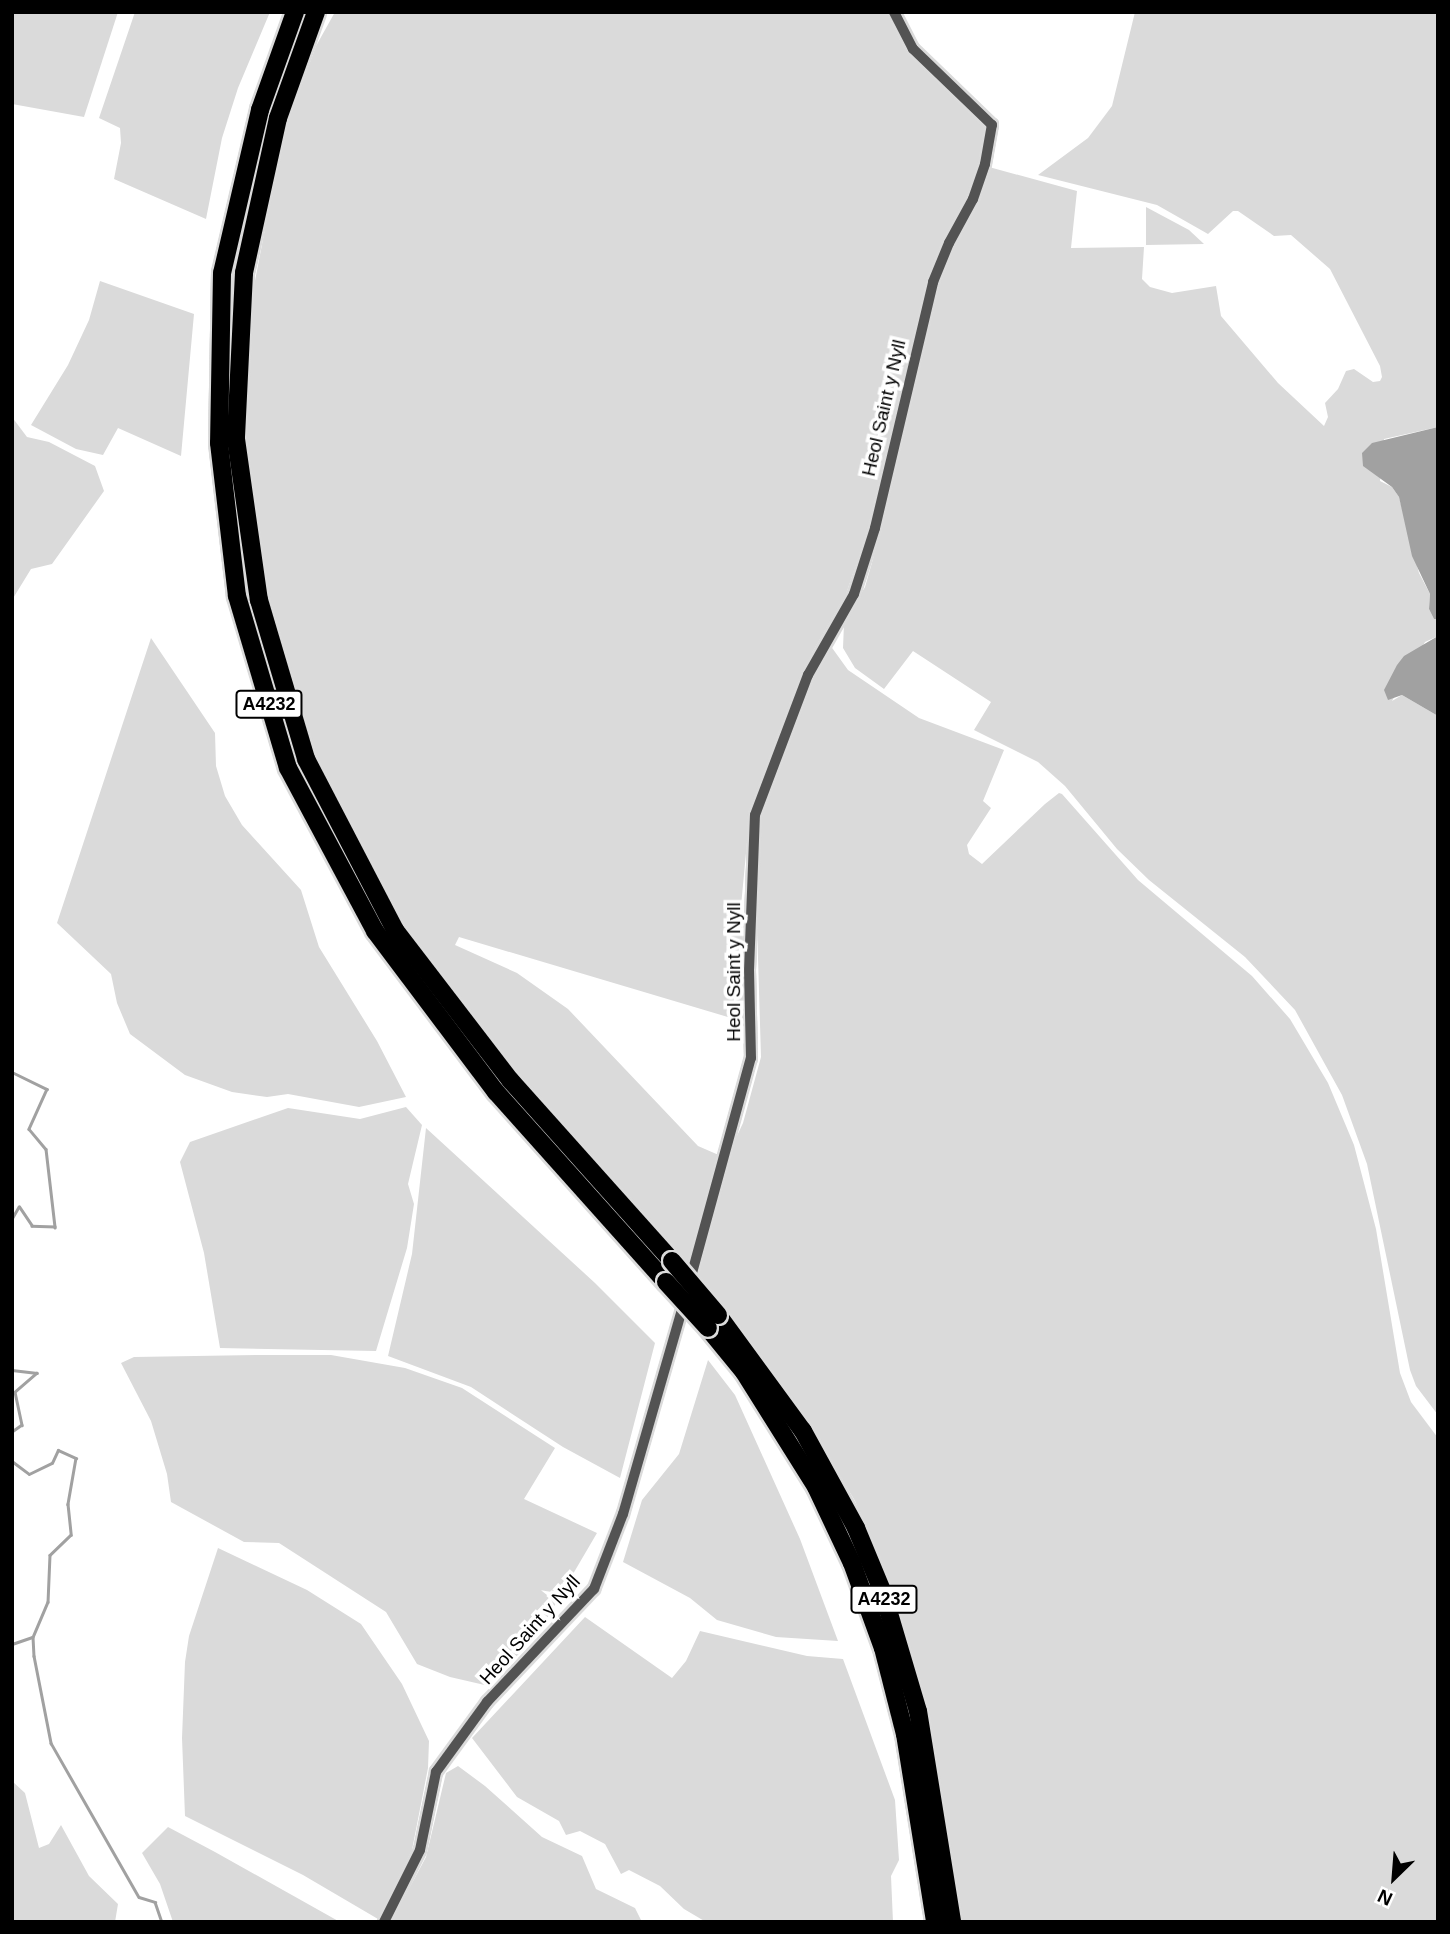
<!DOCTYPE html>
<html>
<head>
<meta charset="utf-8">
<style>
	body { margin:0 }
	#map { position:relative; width:1450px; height:1934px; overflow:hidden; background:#fff; font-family:Helvetica,sans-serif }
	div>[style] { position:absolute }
	.green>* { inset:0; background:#dadada }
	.water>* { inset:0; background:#a1a1a1 }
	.stream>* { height:2.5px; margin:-1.25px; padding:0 1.25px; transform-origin:1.25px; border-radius:1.25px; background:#a1a1a1 }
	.roads { filter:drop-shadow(2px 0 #dbdbdb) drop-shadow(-2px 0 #dbdbdb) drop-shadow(0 2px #dbdbdb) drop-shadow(0 -2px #dbdbdb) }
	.street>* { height:10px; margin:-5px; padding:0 5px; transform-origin:5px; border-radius:5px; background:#535353 }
	.highway>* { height:18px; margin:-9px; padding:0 9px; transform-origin:9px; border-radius:9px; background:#000 }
	.bridges { filter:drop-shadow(2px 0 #dbdbdb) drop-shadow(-2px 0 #dbdbdb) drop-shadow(0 2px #dbdbdb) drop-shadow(0 -2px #dbdbdb) }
	.highway-bridge>* { height:18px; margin:-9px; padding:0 9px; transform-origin:9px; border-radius:9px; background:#000 }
	span { translate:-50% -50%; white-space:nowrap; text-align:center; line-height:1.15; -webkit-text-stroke:7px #fff; paint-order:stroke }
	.shield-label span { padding:2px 5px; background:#fff; border:2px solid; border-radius:5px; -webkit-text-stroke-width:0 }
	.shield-label { font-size:18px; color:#000; font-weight:700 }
	.street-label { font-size:19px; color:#000 }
	.frame { position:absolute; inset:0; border:14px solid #000; pointer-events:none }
	.north { position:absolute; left:1359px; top:1843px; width:70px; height:70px; -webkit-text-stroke:5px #fff; paint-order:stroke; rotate:205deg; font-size:19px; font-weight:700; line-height:28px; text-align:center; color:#000 }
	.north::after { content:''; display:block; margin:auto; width:24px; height:32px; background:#000; clip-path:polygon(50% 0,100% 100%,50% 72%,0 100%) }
</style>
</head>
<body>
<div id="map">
	<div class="green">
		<div style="clip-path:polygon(12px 12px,118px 12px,84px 117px,12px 104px)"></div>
		<div style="clip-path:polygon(135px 12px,270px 12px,238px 88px,222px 138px,206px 219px,114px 179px,121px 143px,120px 128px,99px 118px)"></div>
		<div style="clip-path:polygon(335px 12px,887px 12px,900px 40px,988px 128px,969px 196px,953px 224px,926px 289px,870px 524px,846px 594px,813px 651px,750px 811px,741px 906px,748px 1023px,459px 937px,455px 945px,517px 973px,568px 1009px,698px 1146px,721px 1156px,690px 1268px,564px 1136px,430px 982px,307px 753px,261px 599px,248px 492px,245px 393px,254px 286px,283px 135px,316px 46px)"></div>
		<div style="clip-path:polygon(1135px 12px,1438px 12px,1438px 427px,1384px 439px,1380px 481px,1392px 487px,1399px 497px,1419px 573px,1430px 594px,1429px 609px,1434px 619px,1438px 619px,1438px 636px,1425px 642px,1392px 701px,1402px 695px,1438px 716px,1438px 1415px,1416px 1386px,1410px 1370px,1367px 1164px,1342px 1095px,1295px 1010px,1245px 957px,1149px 880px,1117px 849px,1065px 786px,1038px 762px,974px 730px,991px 702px,913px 651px,884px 689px,855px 668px,843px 648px,844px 623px,865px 587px,873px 559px,906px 402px,946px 254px,989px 167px,1077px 191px,1071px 248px,1144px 247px,1142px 279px,1150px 287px,1172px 293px,1216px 286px,1221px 316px,1278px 383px,1324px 426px,1328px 417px,1325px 403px,1338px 389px,1346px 371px,1354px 369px,1373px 382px,1380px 381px,1382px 377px,1380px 366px,1330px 269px,1291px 235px,1274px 236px,1238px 211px,1233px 211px,1208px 234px,1157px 205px,1038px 175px,1088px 138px,1112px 106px)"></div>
		<div style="clip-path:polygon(1146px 207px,1189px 230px,1204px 244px,1146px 245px)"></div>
		<div style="clip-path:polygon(100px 281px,194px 314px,181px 456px,118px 428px,103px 455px,76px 449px,31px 425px,68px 365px,89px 320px)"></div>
		<div style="clip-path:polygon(12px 417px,27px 437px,49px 442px,95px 466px,104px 491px,52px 564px,31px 569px,12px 600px)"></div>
		<div style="clip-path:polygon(151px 638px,215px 733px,216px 766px,225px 796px,242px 825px,301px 890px,319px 947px,377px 1041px,406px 1097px,359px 1107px,288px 1094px,267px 1097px,232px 1092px,185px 1075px,130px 1034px,117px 1003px,111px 974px,57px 923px)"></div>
		<div style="clip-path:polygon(830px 645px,848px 670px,919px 718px,1004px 750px,983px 801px,991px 808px,967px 845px,969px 854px,982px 864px,1045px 804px,1059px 793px,1062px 794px,1138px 880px,1252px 976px,1290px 1019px,1328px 1083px,1354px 1145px,1376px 1229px,1400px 1373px,1411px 1402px,1438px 1438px,1438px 1922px,962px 1922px,930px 1726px,900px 1612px,855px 1501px,807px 1420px,695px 1273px,728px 1155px,743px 1123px,761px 1057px,756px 892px,759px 817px,812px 677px)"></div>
		<div style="clip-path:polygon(406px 1107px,422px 1125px,408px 1184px,414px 1204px,407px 1248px,376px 1351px,220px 1348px,204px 1253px,180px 1162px,190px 1142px,288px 1108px,360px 1119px)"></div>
		<div style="clip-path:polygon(426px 1128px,595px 1283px,655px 1343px,620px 1478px,563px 1447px,471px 1387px,388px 1356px,412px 1254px)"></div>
		<div style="clip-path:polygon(256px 1355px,331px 1355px,405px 1368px,462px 1388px,555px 1448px,524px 1499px,597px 1533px,539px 1632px,489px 1686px,450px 1677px,417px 1664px,386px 1612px,279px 1543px,244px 1542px,171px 1502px,167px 1474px,151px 1421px,121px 1363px,134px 1357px)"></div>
		<div style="clip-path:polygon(708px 1360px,735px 1395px,800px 1539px,838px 1641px,776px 1637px,717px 1620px,690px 1598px,623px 1562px,642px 1500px,679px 1454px)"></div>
		<div style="clip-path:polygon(218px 1548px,307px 1590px,361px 1624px,402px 1684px,429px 1741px,428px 1768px,412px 1850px,378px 1919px,303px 1875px,185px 1816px,182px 1738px,185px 1662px,189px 1636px)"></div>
		<div style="clip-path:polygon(585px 1617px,672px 1678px,686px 1661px,700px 1631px,807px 1656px,843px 1659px,895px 1800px,899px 1860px,891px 1876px,893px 1922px,706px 1922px,684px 1909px,660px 1886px,629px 1870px,621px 1874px,605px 1844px,580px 1831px,566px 1835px,559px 1821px,517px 1797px,472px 1738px)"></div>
		<div style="clip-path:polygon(458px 1766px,485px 1786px,542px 1837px,582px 1856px,596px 1889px,635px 1908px,642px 1922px,391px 1922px,426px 1857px,446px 1773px)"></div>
		<div style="clip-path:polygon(12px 1781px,25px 1793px,39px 1848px,49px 1844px,61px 1825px,89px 1876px,118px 1904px,115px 1922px,12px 1922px)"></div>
		<div style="clip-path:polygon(168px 1827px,215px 1852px,340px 1922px,173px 1922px,160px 1884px,142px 1853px)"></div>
	</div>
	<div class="water">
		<div style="clip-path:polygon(1438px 427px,1438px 619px,1434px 619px,1429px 609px,1430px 594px,1412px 556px,1399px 497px,1392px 487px,1363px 466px,1362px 453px,1372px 443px)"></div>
		<div style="clip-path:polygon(1438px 636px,1438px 716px,1402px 695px,1388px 700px,1384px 690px,1397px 665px,1404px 656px)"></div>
	</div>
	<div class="stream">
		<div style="left:12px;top:1072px;width:39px;rotate:26deg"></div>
		<div style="left:47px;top:1089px;width:44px;rotate:114.2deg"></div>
		<div style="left:29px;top:1129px;width:26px;rotate:50deg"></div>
		<div style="left:46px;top:1149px;width:79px;rotate:83.4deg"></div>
		<div style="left:55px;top:1227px;width:23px;rotate:-178deg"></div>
		<div style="left:32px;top:1226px;width:23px;rotate:-124deg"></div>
		<div style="left:19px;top:1207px;width:14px;rotate:120deg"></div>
		<div style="left:12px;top:1370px;width:25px;rotate:7deg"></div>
		<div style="left:37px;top:1373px;width:29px;rotate:139deg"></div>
		<div style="left:15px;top:1392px;width:34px;rotate:78deg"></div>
		<div style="left:22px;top:1425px;width:12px;rotate:145deg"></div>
		<div style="left:12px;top:1461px;width:21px;rotate:37deg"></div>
		<div style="left:29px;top:1474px;width:25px;rotate:-26deg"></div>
		<div style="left:52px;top:1463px;width:14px;rotate:-65deg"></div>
		<div style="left:58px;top:1450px;width:20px;rotate:24deg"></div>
		<div style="left:76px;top:1458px;width:47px;rotate:99.9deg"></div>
		<div style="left:68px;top:1504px;width:31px;rotate:84deg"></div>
		<div style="left:71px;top:1535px;width:29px;rotate:136deg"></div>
		<div style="left:50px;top:1555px;width:47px;rotate:92.4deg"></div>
		<div style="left:48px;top:1602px;width:38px;rotate:113deg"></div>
		<div style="left:33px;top:1637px;width:19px;rotate:87deg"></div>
		<div style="left:34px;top:1656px;width:89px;rotate:78.9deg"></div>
		<div style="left:51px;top:1743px;width:177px;rotate:60.3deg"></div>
		<div style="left:139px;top:1897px;width:17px;rotate:17deg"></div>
		<div style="left:155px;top:1902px;width:21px;rotate:71deg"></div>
		<div style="left:12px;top:1644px;width:21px;rotate:-19deg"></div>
	</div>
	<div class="roads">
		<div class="street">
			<div style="left:689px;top:1284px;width:234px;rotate:-74.7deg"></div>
			<div style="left:751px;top:1058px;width:88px;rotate:-91.3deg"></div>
			<div style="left:749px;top:970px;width:155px;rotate:-87.8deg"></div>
			<div style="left:755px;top:815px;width:150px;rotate:-69.3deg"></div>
			<div style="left:808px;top:675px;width:93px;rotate:-60.4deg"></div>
			<div style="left:854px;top:594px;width:69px;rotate:-72.3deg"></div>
			<div style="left:875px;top:528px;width:253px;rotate:-76.7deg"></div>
			<div style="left:933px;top:282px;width:42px;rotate:-67.7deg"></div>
			<div style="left:949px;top:243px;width:50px;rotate:-61.4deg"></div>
			<div style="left:973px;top:199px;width:37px;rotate:-71deg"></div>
			<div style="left:985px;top:164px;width:40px;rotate:-80deg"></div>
			<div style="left:992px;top:125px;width:110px;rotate:-136.1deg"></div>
			<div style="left:913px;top:49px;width:42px;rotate:-117.2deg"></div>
			<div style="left:384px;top:1922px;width:80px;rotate:-63.4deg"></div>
			<div style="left:420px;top:1850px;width:80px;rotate:-78.4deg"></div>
			<div style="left:436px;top:1772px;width:87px;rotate:-53.9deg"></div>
			<div style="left:487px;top:1702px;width:156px;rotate:-46.6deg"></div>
			<div style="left:594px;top:1589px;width:80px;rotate:-68.9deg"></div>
			<div style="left:623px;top:1514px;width:224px;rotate:-73.9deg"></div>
		</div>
		<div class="highway">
			<div style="left:295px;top:12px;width:104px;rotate:109.7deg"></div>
			<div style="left:260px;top:110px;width:167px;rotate:103.1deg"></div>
			<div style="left:222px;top:273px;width:170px;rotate:91deg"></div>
			<div style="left:219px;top:443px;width:154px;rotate:83.3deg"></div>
			<div style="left:237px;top:596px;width:179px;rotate:73.5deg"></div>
			<div style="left:288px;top:768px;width:185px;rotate:61.9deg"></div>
			<div style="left:375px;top:931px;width:201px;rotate:53.1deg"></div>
			<div style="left:496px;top:1092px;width:255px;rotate:48.2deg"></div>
			<div style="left:316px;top:12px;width:113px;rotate:109.7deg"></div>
			<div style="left:278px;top:118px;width:159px;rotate:102.4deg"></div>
			<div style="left:244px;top:273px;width:166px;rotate:92.8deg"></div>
			<div style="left:236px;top:439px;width:163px;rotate:81.9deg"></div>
			<div style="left:259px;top:600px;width:166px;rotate:73.5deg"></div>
			<div style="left:306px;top:759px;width:193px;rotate:62.5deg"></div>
			<div style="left:395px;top:930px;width:190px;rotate:52.5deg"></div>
			<div style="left:511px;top:1081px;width:241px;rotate:48.2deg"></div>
			<div style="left:718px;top:1315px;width:144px;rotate:53.8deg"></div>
			<div style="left:803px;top:1431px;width:111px;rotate:61.3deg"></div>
			<div style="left:856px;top:1528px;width:70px;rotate:67.4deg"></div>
			<div style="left:883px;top:1593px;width:123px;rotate:73.5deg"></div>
			<div style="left:918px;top:1711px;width:214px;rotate:80.8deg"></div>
			<div style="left:708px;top:1328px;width:57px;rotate:50.7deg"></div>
			<div style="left:744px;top:1372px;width:136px;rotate:57.9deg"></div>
			<div style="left:816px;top:1487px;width:84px;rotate:64.7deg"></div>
			<div style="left:852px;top:1563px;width:90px;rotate:70deg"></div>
			<div style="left:883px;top:1648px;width:89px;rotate:75.7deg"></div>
			<div style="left:905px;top:1734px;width:190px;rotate:80.9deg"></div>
		</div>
	</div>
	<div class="bridges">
		<div class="highway-bridge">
			<div style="left:672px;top:1261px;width:71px;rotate:49.6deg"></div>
			<div style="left:666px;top:1282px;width:62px;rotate:47.6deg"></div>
		</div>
	</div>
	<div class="shield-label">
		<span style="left:269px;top:704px">A4232</span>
		<span style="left:884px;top:1599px">A4232</span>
	</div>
	<div class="street-label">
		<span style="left:884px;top:408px;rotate:-77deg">Heol Saint y Nyll</span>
		<span style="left:734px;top:972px;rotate:-90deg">Heol Saint y Nyll</span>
		<span style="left:530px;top:1630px;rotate:-48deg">Heol Saint y Nyll</span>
	</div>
	<div class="frame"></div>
	<div class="north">N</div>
</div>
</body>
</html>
